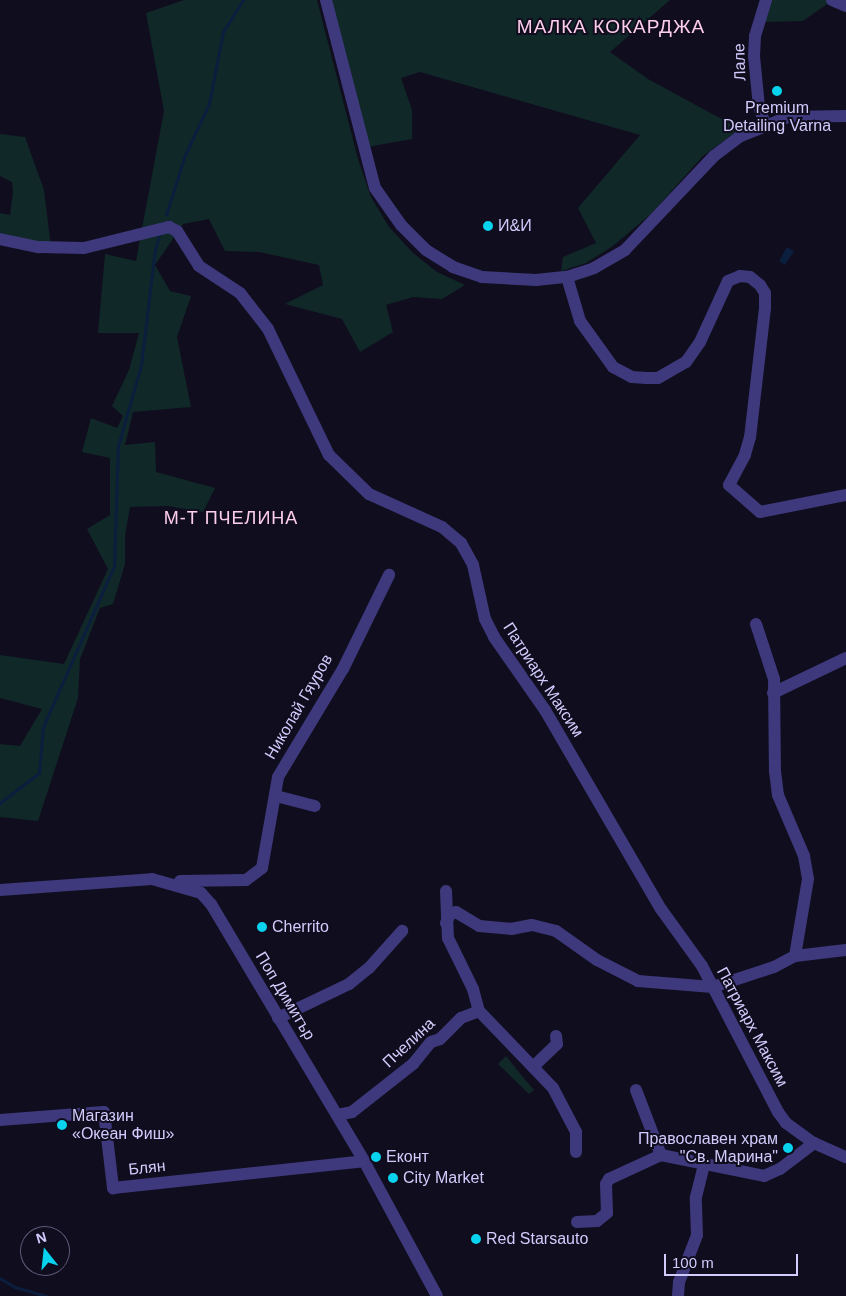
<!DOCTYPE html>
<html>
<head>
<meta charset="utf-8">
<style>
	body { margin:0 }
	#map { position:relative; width:846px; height:1296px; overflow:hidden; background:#100d1e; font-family:Arial,sans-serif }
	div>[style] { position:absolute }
	.green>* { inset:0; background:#102828 }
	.water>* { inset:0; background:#0c1e3e }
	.stream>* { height:2.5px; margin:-1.25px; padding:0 1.25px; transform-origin:1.25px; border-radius:1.25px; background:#0c1e3e }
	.minor>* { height:12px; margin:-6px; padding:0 6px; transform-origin:6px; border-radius:6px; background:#3d397c }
	.dots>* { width:14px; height:14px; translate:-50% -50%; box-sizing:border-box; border:2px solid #100d1e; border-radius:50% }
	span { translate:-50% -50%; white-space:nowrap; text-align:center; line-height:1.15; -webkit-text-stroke:4px #100d1e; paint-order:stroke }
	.street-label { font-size:16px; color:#d2ccfd }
	.poi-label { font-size:16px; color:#d2ccfd }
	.left { translate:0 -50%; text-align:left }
	.right { translate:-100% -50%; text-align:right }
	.neighbourhood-label { font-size:18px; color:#fdceeb; letter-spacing:1px }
	.quarter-label { font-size:19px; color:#fdceeb; letter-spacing:1px }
	.north { position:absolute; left:20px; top:1226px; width:50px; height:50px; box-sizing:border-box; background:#100d1e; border:1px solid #5e5977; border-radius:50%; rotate:344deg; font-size:14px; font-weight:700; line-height:20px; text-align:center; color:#d2ccfd }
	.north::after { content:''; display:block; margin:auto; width:18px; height:22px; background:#07d3ee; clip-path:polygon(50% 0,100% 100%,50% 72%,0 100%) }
	.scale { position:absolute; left:664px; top:1254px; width:134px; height:22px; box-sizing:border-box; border:2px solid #d2ccfd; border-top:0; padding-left:6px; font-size:15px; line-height:18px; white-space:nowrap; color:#d2ccfd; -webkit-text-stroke:4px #100d1e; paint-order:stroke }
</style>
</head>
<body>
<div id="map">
	<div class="green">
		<div style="clip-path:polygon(184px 0,317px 0,358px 159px,371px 197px,389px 227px,413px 253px,437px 272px,465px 285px,442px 299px,413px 297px,386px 305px,393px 332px,360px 352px,342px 319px,285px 304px,323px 285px,319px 265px,259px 252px,225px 251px,209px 219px,183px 224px,155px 265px,170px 291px,191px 296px,177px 337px,191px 407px,133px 412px,125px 445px,155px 442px,156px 472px,215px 488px,203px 512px,168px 506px,130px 507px,125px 536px,125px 564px,113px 604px,100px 608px,80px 659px,78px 698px,38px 821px,0 817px,0 744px,20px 746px,42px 709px,0 698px,0 655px,64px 664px,108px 569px,87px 529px,110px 515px,110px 458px,82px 452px,91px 418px,117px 428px,123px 416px,112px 406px,129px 370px,139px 333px,98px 333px,105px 254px,136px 261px,164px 111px,146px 13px)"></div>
		<div style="clip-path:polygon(330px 0,670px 0,610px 52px,648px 79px,740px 129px,703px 156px,652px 213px,613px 246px,586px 263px,561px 271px,563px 257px,596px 243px,578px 208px,640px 135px,420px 72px,401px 78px,412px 110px,412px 139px,367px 147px)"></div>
		<div style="clip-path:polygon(771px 0,833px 0,803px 21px,765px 22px)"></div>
		<div style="clip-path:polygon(0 134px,25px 137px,44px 190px,51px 247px,0 239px,0 213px,10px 215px,13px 192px,12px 182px,0 176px)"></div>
		<div style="clip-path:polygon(506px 1056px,522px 1076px,534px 1090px,529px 1094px,498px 1064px)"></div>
	</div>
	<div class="water">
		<div style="clip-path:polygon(787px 247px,794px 251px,785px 265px,779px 261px)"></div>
	</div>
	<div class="stream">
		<div style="left:166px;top:215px;width:63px;rotate:-72.4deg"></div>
		<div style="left:185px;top:155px;width:56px;rotate:-64.8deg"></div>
		<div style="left:209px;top:104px;width:73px;rotate:-79deg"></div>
		<div style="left:223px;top:32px;width:38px;rotate:-58deg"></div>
		<div style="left:0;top:803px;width:49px;rotate:-37.6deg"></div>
		<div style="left:39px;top:773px;width:46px;rotate:-85deg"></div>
		<div style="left:43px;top:727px;width:176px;rotate:-66.2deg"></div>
		<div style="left:114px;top:566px;width:120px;rotate:-88.1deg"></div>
		<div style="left:118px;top:446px;width:84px;rotate:-74.1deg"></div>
		<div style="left:141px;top:365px;width:116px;rotate:-83.1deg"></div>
		<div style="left:155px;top:250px;width:16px;rotate:-75deg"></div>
		<div style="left:0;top:1278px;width:17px;rotate:31deg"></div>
		<div style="left:15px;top:1287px;width:33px;rotate:16deg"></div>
	</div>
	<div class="minor">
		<div style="left:326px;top:0;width:194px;rotate:75.4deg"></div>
		<div style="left:375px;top:188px;width:45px;rotate:54.9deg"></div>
		<div style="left:401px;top:225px;width:35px;rotate:45deg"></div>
		<div style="left:426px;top:250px;width:32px;rotate:32deg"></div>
		<div style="left:453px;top:267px;width:31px;rotate:19deg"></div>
		<div style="left:482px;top:277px;width:54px;rotate:3.2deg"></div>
		<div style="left:536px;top:280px;width:31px;rotate:-6deg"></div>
		<div style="left:567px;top:277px;width:28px;rotate:-18deg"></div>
		<div style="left:594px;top:268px;width:36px;rotate:-30deg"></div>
		<div style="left:625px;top:250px;width:129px;rotate:-46.6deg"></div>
		<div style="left:714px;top:156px;width:34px;rotate:-37deg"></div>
		<div style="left:741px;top:136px;width:51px;rotate:-22deg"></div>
		<div style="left:788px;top:117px;width:58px;rotate:-1deg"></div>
		<div style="left:832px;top:0;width:15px;rotate:23deg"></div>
		<div style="left:765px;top:124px;width:18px;rotate:-109deg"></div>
		<div style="left:759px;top:107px;width:51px;rotate:-95.6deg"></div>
		<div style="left:754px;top:56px;width:20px;rotate:-87deg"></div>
		<div style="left:755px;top:36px;width:38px;rotate:-73deg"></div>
		<div style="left:0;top:239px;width:40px;rotate:12deg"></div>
		<div style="left:39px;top:247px;width:45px;rotate:1.3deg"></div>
		<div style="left:84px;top:248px;width:88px;rotate:-13.9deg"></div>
		<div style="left:169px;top:227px;width:9px;rotate:27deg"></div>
		<div style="left:177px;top:231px;width:41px;rotate:57.8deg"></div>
		<div style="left:199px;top:266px;width:49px;rotate:33.4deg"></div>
		<div style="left:240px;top:293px;width:46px;rotate:52.1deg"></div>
		<div style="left:268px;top:329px;width:140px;rotate:64.2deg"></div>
		<div style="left:329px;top:455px;width:56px;rotate:44.3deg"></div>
		<div style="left:369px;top:494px;width:80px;rotate:24.3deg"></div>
		<div style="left:442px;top:527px;width:25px;rotate:40deg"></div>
		<div style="left:461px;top:543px;width:25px;rotate:61deg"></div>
		<div style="left:473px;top:565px;width:55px;rotate:77.5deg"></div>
		<div style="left:485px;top:619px;width:20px;rotate:63deg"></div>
		<div style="left:494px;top:637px;width:89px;rotate:55.1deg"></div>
		<div style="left:545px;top:710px;width:230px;rotate:59.8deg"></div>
		<div style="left:661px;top:909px;width:70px;rotate:54.3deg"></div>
		<div style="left:702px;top:966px;width:165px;rotate:62.5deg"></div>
		<div style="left:778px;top:1112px;width:14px;rotate:54deg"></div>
		<div style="left:786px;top:1123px;width:34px;rotate:36deg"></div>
		<div style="left:814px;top:1143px;width:35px;rotate:24deg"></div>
		<div style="left:567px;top:277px;width:46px;rotate:73.5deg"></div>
		<div style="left:580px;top:321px;width:57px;rotate:54.3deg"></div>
		<div style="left:613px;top:367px;width:21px;rotate:28deg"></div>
		<div style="left:632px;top:377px;width:14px;rotate:4deg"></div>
		<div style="left:646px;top:378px;width:12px"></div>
		<div style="left:658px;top:378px;width:32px;rotate:-30deg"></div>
		<div style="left:686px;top:362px;width:24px;rotate:-55deg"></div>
		<div style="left:700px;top:342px;width:67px;rotate:-65.3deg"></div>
		<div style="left:728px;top:281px;width:13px;rotate:-23deg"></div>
		<div style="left:740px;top:276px;width:10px;rotate:6deg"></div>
		<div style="left:750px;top:277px;width:13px;rotate:39deg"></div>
		<div style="left:760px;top:285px;width:9px;rotate:58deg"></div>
		<div style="left:765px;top:293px;width:15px;rotate:90deg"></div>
		<div style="left:765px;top:308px;width:130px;rotate:96.6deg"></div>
		<div style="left:750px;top:437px;width:19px;rotate:106deg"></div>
		<div style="left:745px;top:455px;width:34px;rotate:118deg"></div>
		<div style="left:729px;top:485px;width:41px;rotate:41.1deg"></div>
		<div style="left:760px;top:512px;width:88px;rotate:-11.2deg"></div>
		<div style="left:756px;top:624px;width:58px;rotate:71.9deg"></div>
		<div style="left:774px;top:679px;width:92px;rotate:89.4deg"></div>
		<div style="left:775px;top:771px;width:24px;rotate:83deg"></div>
		<div style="left:778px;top:795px;width:66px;rotate:66.9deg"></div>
		<div style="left:804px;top:856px;width:23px;rotate:80deg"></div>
		<div style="left:808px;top:879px;width:78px;rotate:99.6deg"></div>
		<div style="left:773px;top:693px;width:81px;rotate:-25.6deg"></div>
		<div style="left:276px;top:796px;width:40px;rotate:14.4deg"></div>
		<div style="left:180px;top:881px;width:66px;rotate:-0.9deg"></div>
		<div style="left:246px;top:880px;width:20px;rotate:-37deg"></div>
		<div style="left:262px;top:868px;width:92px;rotate:-80deg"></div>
		<div style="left:278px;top:777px;width:126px;rotate:-59deg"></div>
		<div style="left:343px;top:669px;width:105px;rotate:-63.9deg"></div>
		<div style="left:0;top:890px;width:152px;rotate:-4.1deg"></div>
		<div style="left:152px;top:879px;width:51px;rotate:15.9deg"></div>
		<div style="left:201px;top:893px;width:15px;rotate:48deg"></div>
		<div style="left:211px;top:904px;width:299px;rotate:59.2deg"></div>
		<div style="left:364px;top:1161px;width:153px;rotate:61.6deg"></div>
		<div style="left:446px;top:891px;width:47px;rotate:87.6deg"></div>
		<div style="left:448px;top:938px;width:57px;rotate:63.9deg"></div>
		<div style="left:473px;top:989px;width:23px;rotate:75deg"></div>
		<div style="left:479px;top:1011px;width:107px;rotate:46.1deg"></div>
		<div style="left:553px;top:1088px;width:50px;rotate:62.4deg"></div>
		<div style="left:576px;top:1132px;width:20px;rotate:90deg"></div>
		<div style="left:446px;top:923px;width:10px;rotate:-66deg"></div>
		<div style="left:450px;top:914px;width:6px;rotate:-18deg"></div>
		<div style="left:456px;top:912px;width:27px;rotate:31deg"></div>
		<div style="left:479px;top:926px;width:32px;rotate:5deg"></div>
		<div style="left:511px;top:929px;width:21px;rotate:-11deg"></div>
		<div style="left:532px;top:925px;width:25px;rotate:14deg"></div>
		<div style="left:556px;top:931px;width:50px;rotate:35.3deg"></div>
		<div style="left:597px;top:960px;width:46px;rotate:27.1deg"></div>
		<div style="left:638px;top:981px;width:75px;rotate:4.6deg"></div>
		<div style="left:713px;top:987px;width:64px;rotate:-18.2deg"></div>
		<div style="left:774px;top:967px;width:24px;rotate:-28deg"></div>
		<div style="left:795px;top:956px;width:51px;rotate:-6.7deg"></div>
		<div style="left:278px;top:1018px;width:79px;rotate:-25.6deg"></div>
		<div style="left:349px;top:984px;width:26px;rotate:-39deg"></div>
		<div style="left:369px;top:968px;width:50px;rotate:-48.3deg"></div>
		<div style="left:533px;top:1067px;width:33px;rotate:-44deg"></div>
		<div style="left:557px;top:1044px;width:8px;rotate:-97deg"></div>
		<div style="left:636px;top:1090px;width:70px;rotate:69deg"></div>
		<div style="left:661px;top:1155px;width:105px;rotate:11.5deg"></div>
		<div style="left:764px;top:1176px;width:17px;rotate:-24deg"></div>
		<div style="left:780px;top:1169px;width:43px;rotate:-37.4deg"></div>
		<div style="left:337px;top:1115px;width:15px;rotate:-11deg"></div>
		<div style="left:352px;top:1112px;width:78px;rotate:-38.2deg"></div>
		<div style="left:413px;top:1064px;width:28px;rotate:-51deg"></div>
		<div style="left:431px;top:1042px;width:9px;rotate:-18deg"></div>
		<div style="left:440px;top:1039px;width:30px;rotate:-45deg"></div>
		<div style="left:461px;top:1018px;width:19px;rotate:-21deg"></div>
		<div style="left:0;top:1120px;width:104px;rotate:-4.4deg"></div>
		<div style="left:104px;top:1112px;width:77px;rotate:83.2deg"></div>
		<div style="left:113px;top:1188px;width:252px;rotate:-6.1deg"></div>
		<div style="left:577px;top:1222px;width:20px;rotate:-3deg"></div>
		<div style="left:597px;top:1221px;width:13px;rotate:-39deg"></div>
		<div style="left:607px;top:1213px;width:29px;rotate:-92deg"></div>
		<div style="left:606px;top:1184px;width:6px;rotate:-59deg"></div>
		<div style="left:609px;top:1179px;width:57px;rotate:-24.8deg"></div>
		<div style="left:678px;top:1296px;width:14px;rotate:-86deg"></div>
		<div style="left:679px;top:1282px;width:50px;rotate:-69deg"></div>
		<div style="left:697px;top:1235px;width:38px;rotate:-92deg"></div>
		<div style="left:696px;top:1197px;width:34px;rotate:-76deg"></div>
	</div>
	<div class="dots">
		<div style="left:777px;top:91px;background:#07d3ee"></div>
		<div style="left:488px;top:226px;background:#07d3ee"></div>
		<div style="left:262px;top:927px;background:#07d3ee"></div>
		<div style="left:62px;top:1125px;background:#07d3ee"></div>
		<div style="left:788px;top:1148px;background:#07d3ee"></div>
		<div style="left:376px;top:1157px;background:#07d3ee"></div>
		<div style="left:393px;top:1178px;background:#07d3ee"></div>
		<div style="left:476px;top:1239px;background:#07d3ee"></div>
	</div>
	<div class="street-label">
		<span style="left:740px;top:62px;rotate:-92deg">Лале</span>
		<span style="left:543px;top:680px;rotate:57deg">Патриарх Максим</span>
		<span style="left:299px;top:707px;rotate:-60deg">Николай Гяуров</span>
		<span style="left:285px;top:996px;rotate:59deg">Поп Димитър</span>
		<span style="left:752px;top:1027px;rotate:62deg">Патриарх Максим</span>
		<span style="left:409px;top:1043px;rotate:-43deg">Пчелина</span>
		<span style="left:147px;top:1168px;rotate:-6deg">Блян</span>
	</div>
	<div class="poi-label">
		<span style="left:777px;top:117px">Premium<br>Detailing Varna</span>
		<span class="left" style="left:498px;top:226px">И&amp;И</span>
		<span class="left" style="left:272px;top:927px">Cherrito</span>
		<span class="left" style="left:72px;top:1125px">Магазин<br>«Океан Фиш»</span>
		<span class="right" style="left:778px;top:1148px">Православен храм<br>"Св. Марина"</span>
		<span class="left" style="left:386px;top:1157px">Еконт</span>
		<span class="left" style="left:403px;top:1178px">City Market</span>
		<span class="left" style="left:486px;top:1239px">Red Starsauto</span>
	</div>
	<div class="neighbourhood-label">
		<span style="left:231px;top:518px">М-Т ПЧЕЛИНА</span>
	</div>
	<div class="quarter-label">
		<span style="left:611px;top:27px">МАЛКА КОКАРДЖА</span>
	</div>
	<div class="north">N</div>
	<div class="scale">100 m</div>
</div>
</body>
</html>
